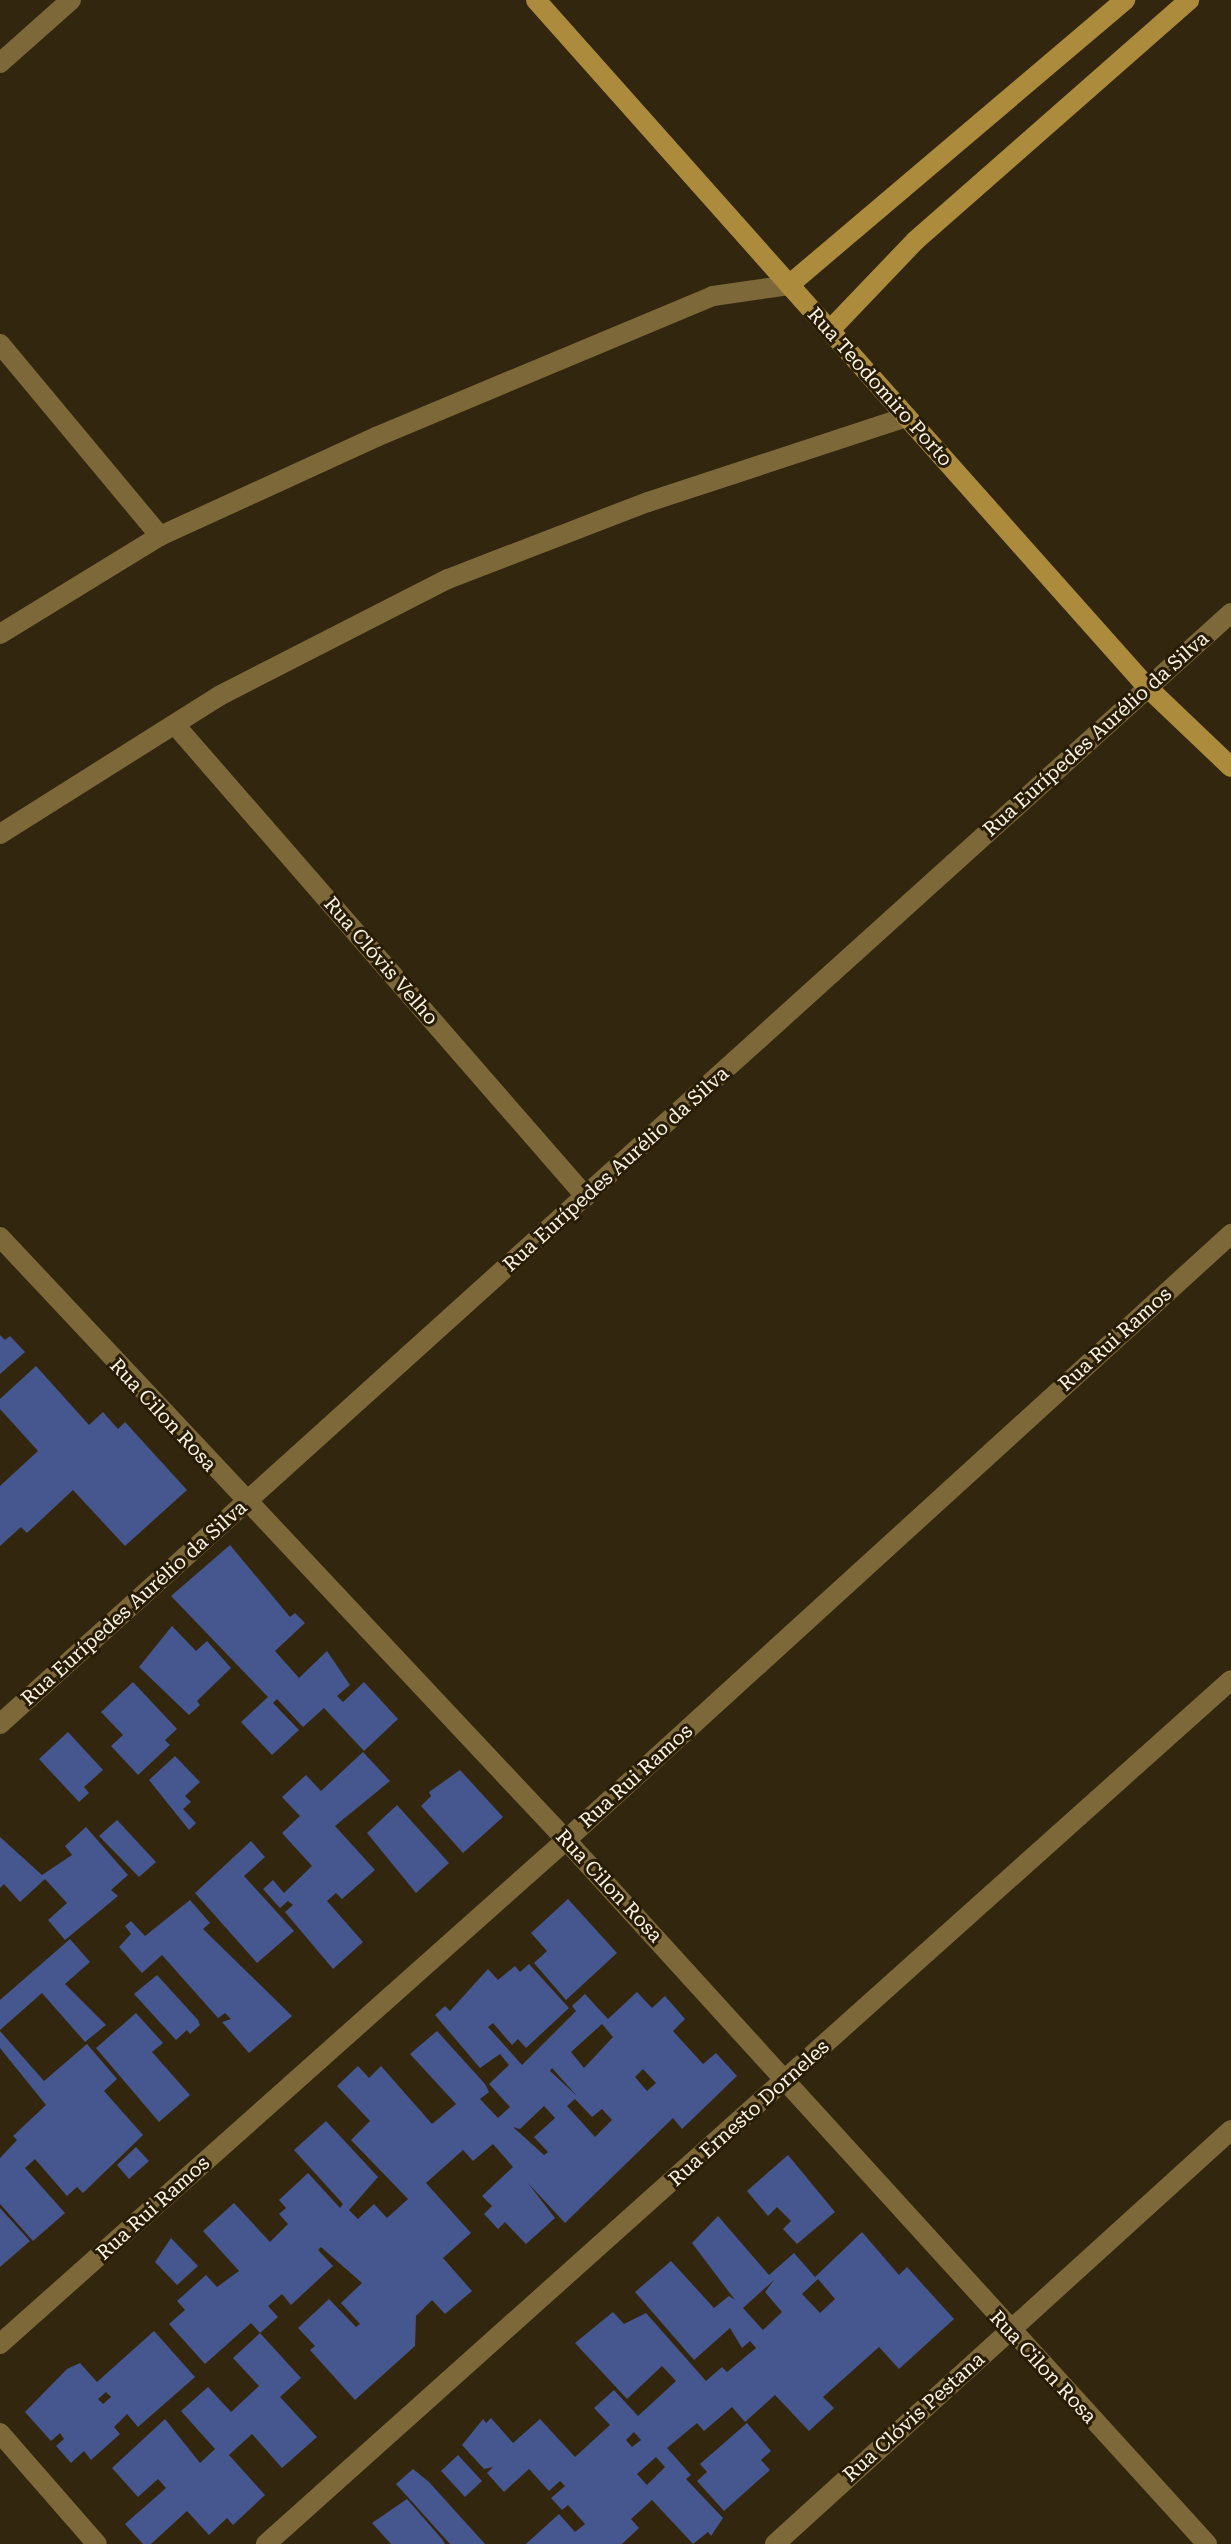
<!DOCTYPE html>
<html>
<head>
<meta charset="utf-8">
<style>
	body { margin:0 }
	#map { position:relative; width:1231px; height:2544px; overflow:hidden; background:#32270e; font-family:"Roboto Serif",serif }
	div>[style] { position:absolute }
	.building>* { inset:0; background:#46568f }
	.street>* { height:20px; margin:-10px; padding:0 10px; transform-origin:10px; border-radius:10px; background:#7d683a }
	.secondary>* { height:20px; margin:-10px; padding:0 10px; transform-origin:10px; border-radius:10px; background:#ad8b3d }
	span { translate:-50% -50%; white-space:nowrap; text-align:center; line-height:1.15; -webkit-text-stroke:6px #281d04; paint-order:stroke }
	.street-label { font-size:20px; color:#fcf4e5 }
</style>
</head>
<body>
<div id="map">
	<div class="building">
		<div style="clip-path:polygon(0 1335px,5px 1340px,10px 1336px,25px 1352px,0 1374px)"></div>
		<div style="clip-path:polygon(36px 1366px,89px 1425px,103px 1412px,118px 1429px,125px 1422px,187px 1490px,125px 1546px,73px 1490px,27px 1533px,21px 1527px,0 1546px,0 1486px,38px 1451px,0 1409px,0 1399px)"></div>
		<div style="clip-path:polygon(230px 1545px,290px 1617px,295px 1613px,305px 1623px,275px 1651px,299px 1678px,327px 1651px,350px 1685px,337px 1696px,343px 1702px,364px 1682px,398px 1719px,364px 1751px,324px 1708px,303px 1727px,277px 1699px,273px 1703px,299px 1730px,272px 1755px,241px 1722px,268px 1697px,171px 1596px)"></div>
		<div style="clip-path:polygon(172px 1626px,196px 1651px,207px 1641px,231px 1668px,197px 1701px,200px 1705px,189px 1715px,139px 1667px)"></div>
		<div style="clip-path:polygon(133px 1682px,177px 1729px,165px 1740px,170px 1745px,138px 1775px,111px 1746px,123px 1735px,101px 1712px)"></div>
		<div style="clip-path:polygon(68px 1732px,103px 1770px,84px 1787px,89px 1793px,79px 1802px,39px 1759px)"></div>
		<div style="clip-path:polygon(363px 1752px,390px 1781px,335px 1826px,375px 1870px,342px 1899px,336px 1893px,327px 1901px,363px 1942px,333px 1969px,285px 1912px,293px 1905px,288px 1901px,280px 1908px,263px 1889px,273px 1880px,284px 1893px,312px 1866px,282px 1833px,300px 1816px,282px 1797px,306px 1775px,321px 1791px)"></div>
		<div style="clip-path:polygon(175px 1756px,200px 1782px,185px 1796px,191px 1802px,183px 1809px,196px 1823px,189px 1830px,149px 1780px)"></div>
		<div style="clip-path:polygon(460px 1770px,503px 1817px,463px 1853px,421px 1806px,431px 1796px,429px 1792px)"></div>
		<div style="clip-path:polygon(397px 1805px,449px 1863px,416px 1893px,367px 1833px)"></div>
		<div style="clip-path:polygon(117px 1820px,156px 1862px,139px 1877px,99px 1836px)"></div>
		<div style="clip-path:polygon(86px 1827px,128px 1875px,111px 1890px,118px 1896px,65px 1940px,48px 1920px,67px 1903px,45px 1879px,20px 1902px,4px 1884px,0 1888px,0 1837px,42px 1875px,72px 1855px,65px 1846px)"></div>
		<div style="clip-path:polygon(251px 1841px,265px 1857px,244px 1876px,294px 1931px,257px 1963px,195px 1893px)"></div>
		<div style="clip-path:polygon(568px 1899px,617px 1953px,566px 2000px,534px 1963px,547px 1951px,531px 1933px)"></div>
		<div style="clip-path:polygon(190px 1900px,210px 1923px,203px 1929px,292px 2016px,249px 2053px,222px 2022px,231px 2019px,225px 2013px,218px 2018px,162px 1955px,142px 1973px,119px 1947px,131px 1934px,125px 1926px,131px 1921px,145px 1936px)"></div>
		<div style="clip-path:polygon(70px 1939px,90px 1962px,65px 1984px,106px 2025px,85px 2042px,42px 1993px,0 2030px,0 2000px)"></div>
		<div style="clip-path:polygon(evenodd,529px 1964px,569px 2008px,526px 2048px,518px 2039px,512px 2045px,493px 2023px,488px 2027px,522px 2065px,576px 2011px,572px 2006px,585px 1994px,608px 2019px,637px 1992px,652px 2008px,665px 1996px,685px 2019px,673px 2031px,682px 2041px,703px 2064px,716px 2053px,737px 2076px,682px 2129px,673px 2118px,565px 2223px,527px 2182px,555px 2218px,526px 2244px,505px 2222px,498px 2229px,484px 2214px,492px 2206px,482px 2196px,513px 2167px,493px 2144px,473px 2161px,463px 2150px,426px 2183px,471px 2233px,443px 2258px,472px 2291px,445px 2314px,432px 2300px,416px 2316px,415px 2346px,355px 2400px,310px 2350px,315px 2346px,298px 2328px,329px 2299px,356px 2327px,360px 2324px,341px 2303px,362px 2283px,321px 2247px,318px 2250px,333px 2266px,291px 2305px,282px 2294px,268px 2306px,278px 2317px,260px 2333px,251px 2323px,205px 2364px,169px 2324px,185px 2310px,177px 2301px,206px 2275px,217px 2287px,239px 2271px,203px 2231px,234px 2203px,270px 2242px,288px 2224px,279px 2214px,286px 2208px,279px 2200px,308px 2173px,340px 2208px,343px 2204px,294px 2150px,326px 2121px,378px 2177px,349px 2210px,358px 2219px,374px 2204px,387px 2218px,408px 2199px,351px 2140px,370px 2121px,337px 2086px,358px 2066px,369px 2078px,381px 2066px,432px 2124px,456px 2104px,410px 2054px,437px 2031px,485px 2084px,489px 2092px,480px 2099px,498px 2118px,510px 2107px,489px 2084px,509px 2065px,500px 2054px,480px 2068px,435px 2015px,445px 2006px,450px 2011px,488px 1969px,498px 1980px,515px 1966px,520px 1972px,529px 1964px,602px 2024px,613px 2037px,584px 2068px,571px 2052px,602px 2024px,529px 1964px,552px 2068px,577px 2096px,550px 2071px,552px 2068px,529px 1964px,643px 2069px,656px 2083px,647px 2091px,635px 2077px,643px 2069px,529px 1964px,575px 2099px,592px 2117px,602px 2109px,612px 2120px,595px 2137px,567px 2106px,575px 2099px,529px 1964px,544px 2106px,555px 2118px,534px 2137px,548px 2152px,544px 2155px,513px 2127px,520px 2129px,544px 2106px)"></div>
		<div style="clip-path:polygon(157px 1975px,198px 2020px,200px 2025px,190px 2034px,187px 2030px,176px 2040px,134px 1994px)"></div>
		<div style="clip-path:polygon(136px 2013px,163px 2043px,152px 2052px,190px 2095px,159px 2122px,96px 2048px)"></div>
		<div style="clip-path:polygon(0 2031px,44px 2081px,87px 2044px,117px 2079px,104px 2091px,143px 2135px,83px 2193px,77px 2187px,67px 2196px,35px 2159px,25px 2168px,65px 2213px,33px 2241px,0 2204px,0 2158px,17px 2140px,13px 2136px,46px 2105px,0 2048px)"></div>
		<div style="clip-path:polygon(136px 2147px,149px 2161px,129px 2179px,117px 2165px)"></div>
		<div style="clip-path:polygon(788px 2155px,835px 2212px,797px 2244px,783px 2229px,791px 2221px,777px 2207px,768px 2216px,747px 2191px)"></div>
		<div style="clip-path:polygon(0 2208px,30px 2241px,0 2267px)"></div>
		<div style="clip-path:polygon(evenodd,718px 2216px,769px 2275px,794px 2253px,815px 2277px,862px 2232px,899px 2275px,907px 2267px,954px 2319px,899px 2369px,879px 2347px,823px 2397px,834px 2408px,809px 2431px,775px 2395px,745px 2422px,732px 2407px,704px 2431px,697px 2423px,667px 2448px,691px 2475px,686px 2479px,723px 2518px,711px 2536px,708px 2532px,693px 2544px,652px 2500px,631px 2519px,639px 2528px,622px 2544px,526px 2544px,559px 2514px,575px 2532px,585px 2524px,568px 2505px,562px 2510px,551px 2498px,565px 2486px,560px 2481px,549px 2491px,529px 2469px,504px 2492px,487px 2473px,493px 2467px,484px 2469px,462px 2445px,483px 2419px,486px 2423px,491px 2418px,513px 2443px,540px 2419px,575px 2457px,610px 2425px,594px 2408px,614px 2390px,638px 2416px,676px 2381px,662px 2366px,627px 2399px,575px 2343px,613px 2312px,624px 2324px,646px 2313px,706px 2381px,722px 2367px,727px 2372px,756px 2348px,750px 2341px,742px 2348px,730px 2328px,694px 2360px,635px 2292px,671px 2261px,714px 2308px,729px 2296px,735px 2300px,692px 2243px,718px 2216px,818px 2279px,835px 2299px,820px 2313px,802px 2294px,818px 2279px,718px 2216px,774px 2280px,765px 2292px,782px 2312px,763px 2330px,743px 2308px,774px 2280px,718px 2216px,634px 2432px,641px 2440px,632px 2447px,626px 2440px,634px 2432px,718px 2216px,656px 2457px,665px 2467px,647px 2485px,637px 2474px,656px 2457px)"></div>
		<div style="clip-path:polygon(171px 2238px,198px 2266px,177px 2285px,155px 2262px)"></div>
		<div style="clip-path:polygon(evenodd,154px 2331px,195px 2377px,138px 2427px,127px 2414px,114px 2427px,120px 2434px,91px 2460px,84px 2451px,71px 2463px,56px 2446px,64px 2439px,60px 2433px,51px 2441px,25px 2412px,67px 2369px,80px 2363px,97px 2382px,154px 2331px,106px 2392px,111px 2397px,103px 2404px,98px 2399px,106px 2392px)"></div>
		<div style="clip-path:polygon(260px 2333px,301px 2378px,280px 2397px,317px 2437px,282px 2468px,252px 2434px,229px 2455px,265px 2495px,233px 2525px,227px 2518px,209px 2535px,187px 2511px,151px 2544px,143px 2544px,125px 2524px,166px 2488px,158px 2479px,138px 2497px,112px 2468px,165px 2419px,200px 2463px,215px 2449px,181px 2411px,208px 2387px,231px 2412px,259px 2386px,233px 2358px)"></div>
		<div style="clip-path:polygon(747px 2423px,771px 2451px,761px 2460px,770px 2470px,724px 2511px,697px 2481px,707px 2472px,700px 2464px)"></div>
		<div style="clip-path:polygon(458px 2455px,482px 2481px,465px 2497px,441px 2471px)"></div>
		<div style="clip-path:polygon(413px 2469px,429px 2482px,485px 2544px,450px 2544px,396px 2484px)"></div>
		<div style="clip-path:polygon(407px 2499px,442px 2539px,445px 2544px,391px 2544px,372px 2523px)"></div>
	</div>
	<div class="street">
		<div style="left:0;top:63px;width:95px;rotate:-41.6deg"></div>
		<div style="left:0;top:344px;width:250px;rotate:50.2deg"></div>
		<div style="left:0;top:634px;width:188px;rotate:-31.5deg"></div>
		<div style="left:160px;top:536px;width:238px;rotate:-24.6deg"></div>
		<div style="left:376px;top:437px;width:365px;rotate:-22.7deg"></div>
		<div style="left:713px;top:296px;width:77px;rotate:-8.2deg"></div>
		<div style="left:176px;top:726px;width:624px;rotate:48.96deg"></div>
		<div style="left:0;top:834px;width:259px;rotate:-32.2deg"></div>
		<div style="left:219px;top:696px;width:257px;rotate:-27.1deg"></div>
		<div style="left:448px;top:579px;width:214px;rotate:-21.1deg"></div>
		<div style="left:648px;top:502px;width:272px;rotate:-18.2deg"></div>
		<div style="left:0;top:1237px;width:827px;rotate:46.81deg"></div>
		<div style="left:566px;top:1840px;width:952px;rotate:47.68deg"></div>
		<div style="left:0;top:1724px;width:1658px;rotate:-42.07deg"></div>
		<div style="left:0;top:2344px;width:758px;rotate:-41.68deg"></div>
		<div style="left:566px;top:1840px;width:900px;rotate:-42.34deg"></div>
		<div style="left:0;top:2433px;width:147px;rotate:48.9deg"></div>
		<div style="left:266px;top:2544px;width:1295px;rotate:-41.84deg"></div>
		<div style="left:775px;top:2544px;width:616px;rotate:-42.24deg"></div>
	</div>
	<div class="secondary">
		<div style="left:536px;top:0;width:919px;rotate:48.35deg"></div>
		<div style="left:1147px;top:687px;width:116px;rotate:43.6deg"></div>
		<div style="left:789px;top:285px;width:441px;rotate:-40.3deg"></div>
		<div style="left:830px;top:330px;width:123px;rotate:-46.3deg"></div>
		<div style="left:915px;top:241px;width:365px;rotate:-41.3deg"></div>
	</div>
	<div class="street-label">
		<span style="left:880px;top:387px;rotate:48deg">Rua Teodomiro Porto</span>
		<span style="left:1096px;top:734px;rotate:-42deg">Rua Eurípedes Aurélio da Silva</span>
		<span style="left:381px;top:961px;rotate:49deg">Rua Clóvis Velho</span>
		<span style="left:616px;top:1169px;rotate:-42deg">Rua Eurípedes Aurélio da Silva</span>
		<span style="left:1115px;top:1339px;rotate:-42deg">Rua Rui Ramos</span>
		<span style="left:163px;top:1415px;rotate:47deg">Rua Cilon Rosa</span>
		<span style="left:134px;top:1603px;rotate:-42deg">Rua Eurípedes Aurélio da Silva</span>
		<span style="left:636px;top:1776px;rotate:-42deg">Rua Rui Ramos</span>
		<span style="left:609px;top:1886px;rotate:47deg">Rua Cilon Rosa</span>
		<span style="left:749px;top:2113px;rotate:-42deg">Rua Ernesto Dorneles</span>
		<span style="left:153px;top:2208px;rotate:-42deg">Rua Rui Ramos</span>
		<span style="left:1043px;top:2367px;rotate:47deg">Rua Cilon Rosa</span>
		<span style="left:914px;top:2417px;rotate:-42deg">Rua Clóvis Pestana</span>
	</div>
</div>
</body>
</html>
